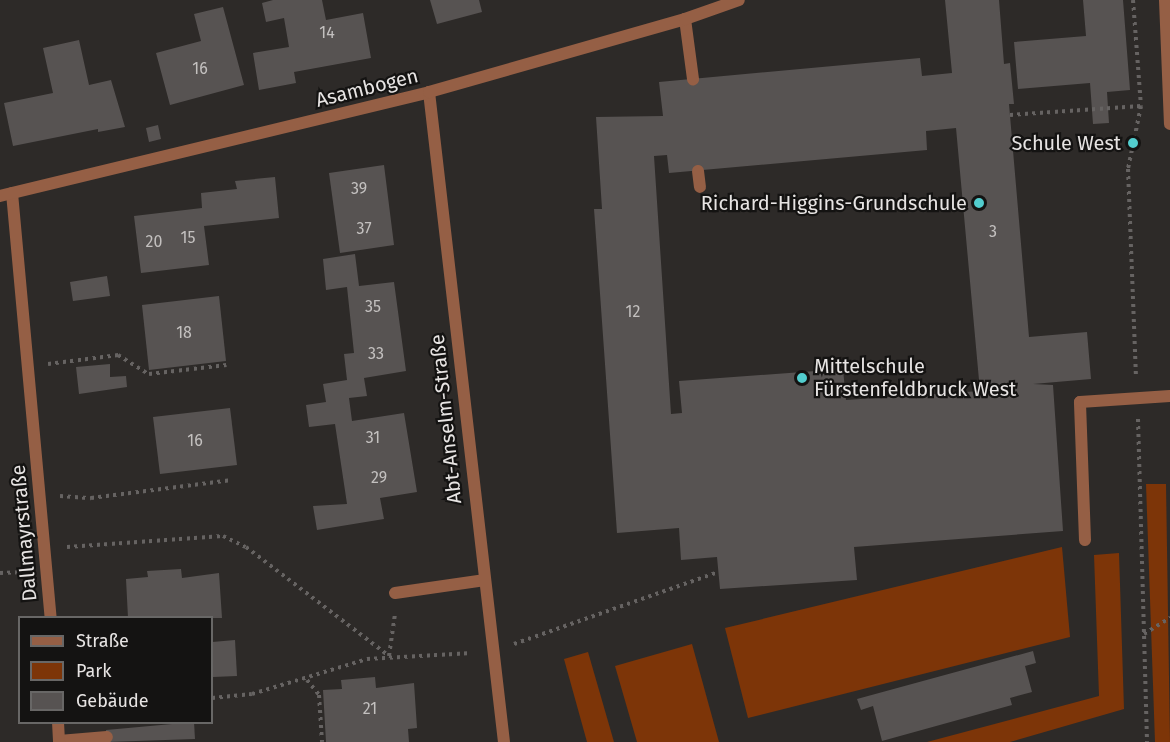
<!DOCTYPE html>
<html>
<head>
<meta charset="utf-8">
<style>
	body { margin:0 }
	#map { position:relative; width:1170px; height:742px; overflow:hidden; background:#2d2a28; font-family:"Fira Sans",sans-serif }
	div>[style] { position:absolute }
	.green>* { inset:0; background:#7d3508 }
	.building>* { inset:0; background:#575352 }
	.path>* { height:4px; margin-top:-2px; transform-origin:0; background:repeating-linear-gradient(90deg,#666362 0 3px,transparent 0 7.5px) }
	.lane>* { height:12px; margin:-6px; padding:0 6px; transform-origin:6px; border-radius:6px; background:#955f45 }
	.street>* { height:12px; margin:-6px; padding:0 6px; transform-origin:6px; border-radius:6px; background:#955f45 }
	.dots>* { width:16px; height:16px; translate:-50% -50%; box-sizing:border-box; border:3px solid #141312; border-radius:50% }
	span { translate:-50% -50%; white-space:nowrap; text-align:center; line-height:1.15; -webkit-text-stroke:4.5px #141312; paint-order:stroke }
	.number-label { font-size:16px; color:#c3c0bf }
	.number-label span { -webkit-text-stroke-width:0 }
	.street-label { font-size:20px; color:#e7e4e3 }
	.poi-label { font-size:20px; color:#e7e4e3 }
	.right { translate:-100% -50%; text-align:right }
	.left { translate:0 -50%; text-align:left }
	.legend { position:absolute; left:18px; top:616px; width:195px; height:108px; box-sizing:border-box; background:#141312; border:2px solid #686766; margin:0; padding:8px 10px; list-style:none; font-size:18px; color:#e7e4e3 }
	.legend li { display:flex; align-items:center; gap:12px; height:30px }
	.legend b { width:30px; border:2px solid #686766 }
</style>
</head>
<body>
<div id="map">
	<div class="green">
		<div style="clip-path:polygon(1146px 484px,1166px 484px,1170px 742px,1155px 742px)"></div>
		<div style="clip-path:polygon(1062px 547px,1070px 637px,748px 718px,725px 628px)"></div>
		<div style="clip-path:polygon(1119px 553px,1124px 709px,1010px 742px,927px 742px,1099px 696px,1094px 555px)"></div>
		<div style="clip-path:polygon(692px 644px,719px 742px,637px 742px,615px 666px)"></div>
		<div style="clip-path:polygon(588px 652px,614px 742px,587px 742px,564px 659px)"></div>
	</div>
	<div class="building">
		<div style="clip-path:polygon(273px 0,322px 0,326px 20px,363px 13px,371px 58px,294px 72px,296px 83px,259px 90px,253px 53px,289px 47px,284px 18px,266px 22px,262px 3px)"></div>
		<div style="clip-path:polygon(430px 0,479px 0,482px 12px,437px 24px)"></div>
		<div style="clip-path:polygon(evenodd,945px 0,999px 0,1004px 64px,1010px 63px,1014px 104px,1009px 104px,1029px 337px,1087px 332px,1091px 379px,1033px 384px,1053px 385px,1063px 531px,854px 547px,857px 580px,720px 589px,717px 557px,681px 560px,679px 528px,617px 533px,594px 209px,602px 209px,596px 117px,663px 116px,659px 82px,920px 58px,922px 76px,952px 73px,945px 0,956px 128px,980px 391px,846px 400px,843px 369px,679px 381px,682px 413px,671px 414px,654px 156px,667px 155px,669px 173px,927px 150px,926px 131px,956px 128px)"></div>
		<div style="clip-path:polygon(1083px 0,1123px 0,1130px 90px,1107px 92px,1109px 123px,1093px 124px,1090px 83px,1018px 89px,1014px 42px,1086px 36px)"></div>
		<div style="clip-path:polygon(223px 7px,244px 85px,170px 105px,156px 53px,201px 41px,194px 14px)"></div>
		<div style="clip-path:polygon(79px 40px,89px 85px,111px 80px,125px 127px,98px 132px,98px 129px,13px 146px,4px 103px,53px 93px,43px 48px)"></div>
		<div style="clip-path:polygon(158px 125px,161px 139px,149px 142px,146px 128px)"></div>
		<div style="clip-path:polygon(384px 165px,394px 245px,340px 253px,329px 173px)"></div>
		<div style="clip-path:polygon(275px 177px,279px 218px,204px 226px,209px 265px,141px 273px,134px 216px,202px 208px,201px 193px,237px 189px,235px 181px)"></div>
		<div style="clip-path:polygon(355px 254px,359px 286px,394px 282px,406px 371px,364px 378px,367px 396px,349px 398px,352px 421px,404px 413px,417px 492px,380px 498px,384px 519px,317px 530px,313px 506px,347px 504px,335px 424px,309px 427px,306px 405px,326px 402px,323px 384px,347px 380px,344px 354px,354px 353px,347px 287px,326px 290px,323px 259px)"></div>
		<div style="clip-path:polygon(107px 276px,110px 296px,73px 301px,70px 282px)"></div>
		<div style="clip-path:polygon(219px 296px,226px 361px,149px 370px,142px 305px)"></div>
		<div style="clip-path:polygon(110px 364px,110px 377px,126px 376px,127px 387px,79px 394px,76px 367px)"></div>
		<div style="clip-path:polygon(230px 408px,237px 465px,160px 474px,153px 417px)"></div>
		<div style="clip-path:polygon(181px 569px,182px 578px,219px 573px,222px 618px,128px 618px,126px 579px,148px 577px,147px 571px)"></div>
		<div style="clip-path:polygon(235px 640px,237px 676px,213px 677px,212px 642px)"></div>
		<div style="clip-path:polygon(1033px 651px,1036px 663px,1025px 666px,1032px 692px,1010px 698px,1012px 705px,882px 741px,873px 706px,861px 710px,857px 699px)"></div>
		<div style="clip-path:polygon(375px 677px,376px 688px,414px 683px,417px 728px,408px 729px,409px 742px,326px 742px,323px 690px,342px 689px,341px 680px)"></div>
		<div style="clip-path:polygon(194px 722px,195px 739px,107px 742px,106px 730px)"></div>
	</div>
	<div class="path">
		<div style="left:1133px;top:0;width:106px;rotate:85.7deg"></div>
		<div style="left:1141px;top:106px;width:64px;rotate:101.7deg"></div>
		<div style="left:1128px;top:169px;width:209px;rotate:87.8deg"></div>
		<div style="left:1010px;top:115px;width:131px;rotate:-3.9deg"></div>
		<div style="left:48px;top:364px;width:71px;rotate:-7.3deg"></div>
		<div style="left:118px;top:355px;width:36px;rotate:32deg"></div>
		<div style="left:149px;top:374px;width:78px;rotate:-6.7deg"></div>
		<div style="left:1138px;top:419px;width:323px;rotate:88.4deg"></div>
		<div style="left:60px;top:496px;width:31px;rotate:4deg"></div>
		<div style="left:91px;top:498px;width:142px;rotate:-7.3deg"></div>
		<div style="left:67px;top:547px;width:156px;rotate:-4deg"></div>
		<div style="left:223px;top:536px;width:25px;rotate:26deg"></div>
		<div style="left:246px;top:547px;width:180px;rotate:37.3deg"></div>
		<div style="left:389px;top:656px;width:42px;rotate:-81.9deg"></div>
		<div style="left:0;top:573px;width:26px;rotate:-2deg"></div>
		<div style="left:1144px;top:634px;width:31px;rotate:-32deg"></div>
		<div style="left:514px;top:644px;width:217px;rotate:-19.4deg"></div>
		<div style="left:307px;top:680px;width:19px;rotate:51deg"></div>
		<div style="left:319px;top:695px;width:47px;rotate:86.3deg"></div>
		<div style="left:212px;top:698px;width:40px;rotate:-5.7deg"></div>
		<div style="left:252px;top:694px;width:120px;rotate:-16.9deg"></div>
		<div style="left:367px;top:659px;width:105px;rotate:-3.3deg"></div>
	</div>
	<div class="lane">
		<div style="left:685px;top:19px;width:61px;rotate:82.4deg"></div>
		<div style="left:698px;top:171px;width:16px;rotate:83deg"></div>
		<div style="left:1085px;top:540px;width:138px;rotate:-92.1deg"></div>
		<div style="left:1080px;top:402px;width:90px;rotate:-3.8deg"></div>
		<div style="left:395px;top:593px;width:91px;rotate:-8.2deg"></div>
		<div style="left:59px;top:741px;width:48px;rotate:-4.8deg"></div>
	</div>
	<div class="street">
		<div style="left:1165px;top:0;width:124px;rotate:87.7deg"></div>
		<div style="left:429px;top:92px;width:654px;rotate:83.42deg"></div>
		<div style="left:12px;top:193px;width:427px;rotate:84.8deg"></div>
		<div style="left:0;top:196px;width:441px;rotate:-13.6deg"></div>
		<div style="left:429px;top:92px;width:266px;rotate:-15.9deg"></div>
		<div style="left:685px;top:19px;width:57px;rotate:-19.4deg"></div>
		<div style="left:58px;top:722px;width:20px;rotate:87deg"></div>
	</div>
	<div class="dots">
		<div style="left:1133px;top:143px;background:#52cdce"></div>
		<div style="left:979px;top:203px;background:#52cdce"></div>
		<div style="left:802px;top:378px;background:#52cdce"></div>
	</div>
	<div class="number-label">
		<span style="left:327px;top:33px">14</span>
		<span style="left:200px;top:69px">16</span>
		<span style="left:359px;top:189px">39</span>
		<span style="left:364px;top:229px">37</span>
		<span style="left:993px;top:232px">3</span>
		<span style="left:188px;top:238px">15</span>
		<span style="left:154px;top:242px">20</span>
		<span style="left:373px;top:307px">35</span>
		<span style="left:633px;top:312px">12</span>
		<span style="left:184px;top:333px">18</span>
		<span style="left:376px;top:354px">33</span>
		<span style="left:373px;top:438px">31</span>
		<span style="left:195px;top:441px">16</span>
		<span style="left:379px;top:478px">29</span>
		<span style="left:370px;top:709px">21</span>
	</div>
	<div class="street-label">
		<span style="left:367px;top:88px;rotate:-14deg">Asambogen</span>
		<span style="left:446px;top:419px;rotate:-96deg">Abt-Anselm-Straße</span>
		<span style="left:24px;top:533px;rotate:-95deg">Dallmayrstraße</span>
	</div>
	<div class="poi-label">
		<span class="right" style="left:1121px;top:143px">Schule West</span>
		<span class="right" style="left:967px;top:203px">Richard-Higgins-Grundschule</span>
		<span class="left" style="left:814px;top:378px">Mittelschule<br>Fürstenfeldbruck West</span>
	</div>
	<ul class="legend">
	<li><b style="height:8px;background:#955f45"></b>Straße</li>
	<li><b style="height:16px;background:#7d3508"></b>Park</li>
	<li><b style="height:16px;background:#575352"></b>Gebäude</li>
	</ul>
</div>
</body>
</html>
